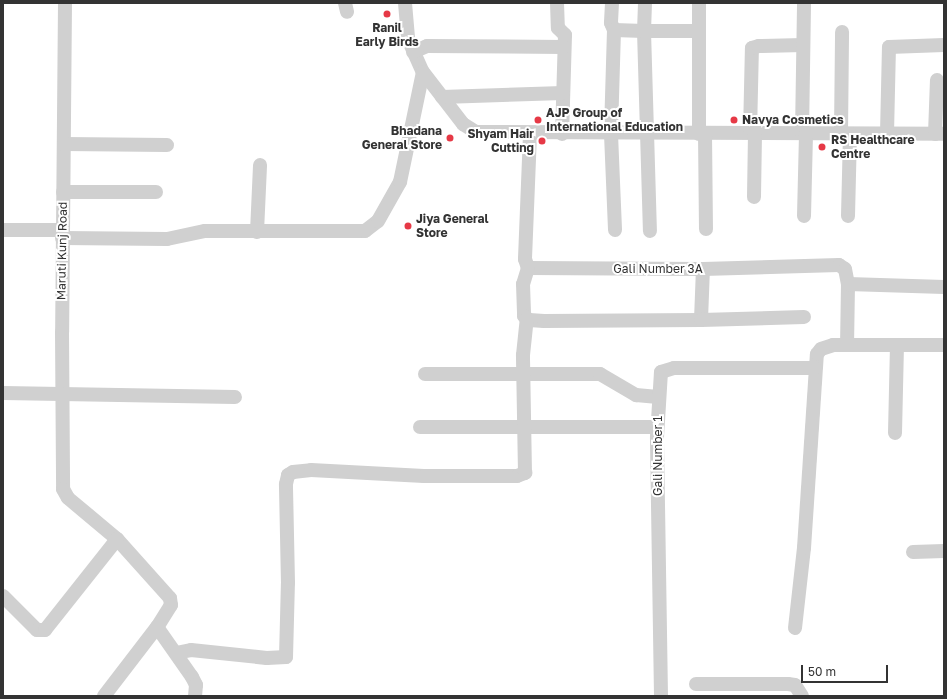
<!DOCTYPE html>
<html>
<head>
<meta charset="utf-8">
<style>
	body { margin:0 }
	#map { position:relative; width:947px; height:699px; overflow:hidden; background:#fff; font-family:"Golos Text",sans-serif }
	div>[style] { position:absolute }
	.minor>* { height:14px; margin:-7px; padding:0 7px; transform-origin:7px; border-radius:7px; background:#d0d0d0 }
	.dots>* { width:11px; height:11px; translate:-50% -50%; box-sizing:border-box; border:2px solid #fff; border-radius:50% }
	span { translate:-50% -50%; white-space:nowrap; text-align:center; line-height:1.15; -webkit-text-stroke:4px #fff; paint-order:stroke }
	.poi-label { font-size:12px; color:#333; font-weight:700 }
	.left { translate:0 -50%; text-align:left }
	.right { translate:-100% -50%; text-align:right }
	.street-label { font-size:12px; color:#333 }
	.frame { position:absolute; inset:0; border:4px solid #333; pointer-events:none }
	.scale { position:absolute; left:801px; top:665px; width:87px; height:18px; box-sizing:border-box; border:2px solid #333; border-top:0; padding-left:5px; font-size:12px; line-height:14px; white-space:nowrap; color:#333; -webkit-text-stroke:3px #fff; paint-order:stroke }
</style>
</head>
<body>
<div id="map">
	<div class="minor">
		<div style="left:65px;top:3px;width:329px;rotate:90.5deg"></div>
		<div style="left:62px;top:332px;width:157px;rotate:89.6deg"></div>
		<div style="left:63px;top:489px;width:10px;rotate:61deg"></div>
		<div style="left:68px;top:498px;width:64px;rotate:39.9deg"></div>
		<div style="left:117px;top:539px;width:79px;rotate:48.1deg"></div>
		<div style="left:170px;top:598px;width:7px;rotate:82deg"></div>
		<div style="left:171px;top:605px;width:26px;rotate:122deg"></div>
		<div style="left:157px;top:627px;width:61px;rotate:55deg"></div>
		<div style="left:192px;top:677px;width:9px;rotate:63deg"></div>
		<div style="left:196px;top:685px;width:11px;rotate:95deg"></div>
		<div style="left:345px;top:3px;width:9px;rotate:77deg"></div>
		<div style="left:405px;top:3px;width:36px;rotate:85deg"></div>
		<div style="left:408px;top:39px;width:36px;rotate:66deg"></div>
		<div style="left:423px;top:72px;width:66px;rotate:52.4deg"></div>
		<div style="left:463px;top:124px;width:15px;rotate:32deg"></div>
		<div style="left:476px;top:132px;width:468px;rotate:0.2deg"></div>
		<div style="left:557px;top:3px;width:25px;rotate:88deg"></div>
		<div style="left:558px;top:28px;width:10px;rotate:45deg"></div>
		<div style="left:565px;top:35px;width:99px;rotate:91.7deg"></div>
		<div style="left:612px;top:3px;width:20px;rotate:93deg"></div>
		<div style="left:611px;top:23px;width:8px;rotate:67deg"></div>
		<div style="left:614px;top:30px;width:30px;rotate:2deg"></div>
		<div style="left:644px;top:31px;width:200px;rotate:88.3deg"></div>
		<div style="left:645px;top:3px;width:28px;rotate:92deg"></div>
		<div style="left:644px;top:31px;width:55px"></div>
		<div style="left:699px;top:3px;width:131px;rotate:90deg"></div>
		<div style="left:614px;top:30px;width:104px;rotate:91.7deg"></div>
		<div style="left:611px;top:134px;width:96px;rotate:87.6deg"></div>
		<div style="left:413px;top:52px;width:15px;rotate:-23deg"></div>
		<div style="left:427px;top:46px;width:137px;rotate:0.4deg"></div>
		<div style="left:442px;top:97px;width:121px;rotate:-1.9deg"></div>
		<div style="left:750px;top:133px;width:85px;rotate:-88.7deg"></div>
		<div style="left:752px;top:48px;width:7px;rotate:-16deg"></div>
		<div style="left:759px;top:46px;width:44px;rotate:-1.3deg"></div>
		<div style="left:802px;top:133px;width:130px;rotate:-89.1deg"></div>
		<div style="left:841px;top:133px;width:101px;rotate:-89.4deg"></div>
		<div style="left:530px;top:134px;width:125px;rotate:92.3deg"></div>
		<div style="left:525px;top:259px;width:9px;rotate:72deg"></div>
		<div style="left:528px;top:268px;width:175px;rotate:0.3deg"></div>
		<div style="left:703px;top:269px;width:136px;rotate:-1.7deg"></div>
		<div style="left:839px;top:265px;width:7px;rotate:34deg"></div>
		<div style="left:845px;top:269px;width:15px;rotate:79deg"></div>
		<div style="left:848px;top:284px;width:61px;rotate:90.9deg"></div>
		<div style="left:705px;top:134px;width:95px;rotate:89.4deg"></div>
		<div style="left:887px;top:134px;width:87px;rotate:-88.7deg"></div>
		<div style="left:889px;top:47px;width:55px;rotate:-2.1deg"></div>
		<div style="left:935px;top:134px;width:54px;rotate:-87.9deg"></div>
		<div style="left:64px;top:144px;width:103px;rotate:0.6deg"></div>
		<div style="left:63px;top:192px;width:93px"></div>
		<div style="left:754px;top:197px;width:64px;rotate:-89.1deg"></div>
		<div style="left:804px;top:216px;width:83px;rotate:-88.6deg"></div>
		<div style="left:848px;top:216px;width:82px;rotate:-88.6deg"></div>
		<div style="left:3px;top:230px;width:59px"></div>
		<div style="left:257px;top:232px;width:67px;rotate:-87.4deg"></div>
		<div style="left:62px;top:238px;width:105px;rotate:0.5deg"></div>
		<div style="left:167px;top:239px;width:39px;rotate:-12deg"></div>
		<div style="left:205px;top:231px;width:160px"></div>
		<div style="left:365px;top:231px;width:16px;rotate:-38deg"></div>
		<div style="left:378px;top:221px;width:45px;rotate:-60.6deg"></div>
		<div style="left:400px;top:182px;width:112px;rotate:-78.2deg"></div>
		<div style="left:528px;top:268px;width:17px;rotate:107deg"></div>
		<div style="left:523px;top:284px;width:32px;rotate:88deg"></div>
		<div style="left:524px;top:316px;width:6px;rotate:39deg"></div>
		<div style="left:529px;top:320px;width:15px;rotate:4deg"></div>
		<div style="left:544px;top:321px;width:157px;rotate:-0.4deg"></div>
		<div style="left:701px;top:320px;width:51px;rotate:-87.8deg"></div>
		<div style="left:848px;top:284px;width:96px;rotate:1.8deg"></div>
		<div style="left:701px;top:320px;width:103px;rotate:-1.7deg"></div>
		<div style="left:425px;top:374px;width:175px"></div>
		<div style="left:600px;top:374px;width:42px;rotate:30.3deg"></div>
		<div style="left:636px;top:395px;width:22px;rotate:5deg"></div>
		<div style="left:3px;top:393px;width:232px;rotate:1deg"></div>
		<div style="left:420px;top:427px;width:237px"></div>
		<div style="left:895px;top:433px;width:88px;rotate:-88.7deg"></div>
		<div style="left:913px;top:552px;width:31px;rotate:-2deg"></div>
		<div style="left:3px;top:596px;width:48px;rotate:45deg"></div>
		<div style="left:37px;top:630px;width:8px"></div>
		<div style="left:45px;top:630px;width:116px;rotate:-51.6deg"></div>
		<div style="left:795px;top:628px;width:81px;rotate:-83.6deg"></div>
		<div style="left:804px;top:548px;width:194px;rotate:-86.2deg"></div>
		<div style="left:817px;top:354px;width:6px;rotate:-51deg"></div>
		<div style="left:821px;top:349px;width:13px;rotate:-18deg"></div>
		<div style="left:833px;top:345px;width:111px"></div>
		<div style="left:176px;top:653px;width:15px;rotate:-11deg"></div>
		<div style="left:191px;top:650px;width:76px;rotate:6deg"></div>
		<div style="left:267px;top:658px;width:19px;rotate:-3deg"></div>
		<div style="left:286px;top:657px;width:74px;rotate:-88.5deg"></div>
		<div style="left:288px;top:583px;width:99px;rotate:-91.2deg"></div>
		<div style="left:286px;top:484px;width:9px;rotate:-77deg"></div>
		<div style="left:288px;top:475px;width:6px;rotate:-31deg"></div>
		<div style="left:293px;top:472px;width:18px;rotate:-6deg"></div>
		<div style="left:311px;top:470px;width:113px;rotate:3deg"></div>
		<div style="left:424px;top:476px;width:93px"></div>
		<div style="left:517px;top:476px;width:9px;rotate:-21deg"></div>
		<div style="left:525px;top:473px;width:118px;rotate:-91deg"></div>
		<div style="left:523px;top:355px;width:36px;rotate:-84deg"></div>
		<div style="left:696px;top:684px;width:92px"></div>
		<div style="left:788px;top:684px;width:7px;rotate:8deg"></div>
		<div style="left:795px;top:685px;width:13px;rotate:58deg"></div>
		<div style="left:104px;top:696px;width:87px;rotate:-52.5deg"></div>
		<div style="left:661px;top:696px;width:259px;rotate:-90.9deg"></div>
		<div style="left:657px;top:437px;width:65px;rotate:-86.5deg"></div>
		<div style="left:661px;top:372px;width:14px;rotate:-17deg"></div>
		<div style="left:674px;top:368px;width:141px"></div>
	</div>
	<div class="dots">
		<div style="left:387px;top:14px;background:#e63946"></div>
		<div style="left:538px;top:120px;background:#e63946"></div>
		<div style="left:734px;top:120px;background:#e63946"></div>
		<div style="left:450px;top:138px;background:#e63946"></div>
		<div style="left:542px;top:141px;background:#e63946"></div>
		<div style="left:822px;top:147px;background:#e63946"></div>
		<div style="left:408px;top:226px;background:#e63946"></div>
	</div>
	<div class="poi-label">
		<span style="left:387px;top:35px">Ranil<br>Early Birds</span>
		<span class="left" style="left:546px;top:120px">AJP Group of<br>International Education</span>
		<span class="left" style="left:742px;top:120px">Navya Cosmetics</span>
		<span class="right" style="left:442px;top:138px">Bhadana<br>General Store</span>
		<span class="right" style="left:534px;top:141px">Shyam Hair<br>Cutting</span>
		<span class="left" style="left:831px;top:147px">RS Healthcare<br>Centre</span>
		<span class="left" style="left:416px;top:226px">Jiya General<br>Store</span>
	</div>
	<div class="street-label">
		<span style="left:62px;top:251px;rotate:-89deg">Maruti Kunj Road</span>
		<span style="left:658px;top:269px">Gali Number 3A</span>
		<span style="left:658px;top:456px;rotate:-90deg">Gali Number 1</span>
	</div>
	<div class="frame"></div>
	<div class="scale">50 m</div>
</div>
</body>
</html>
